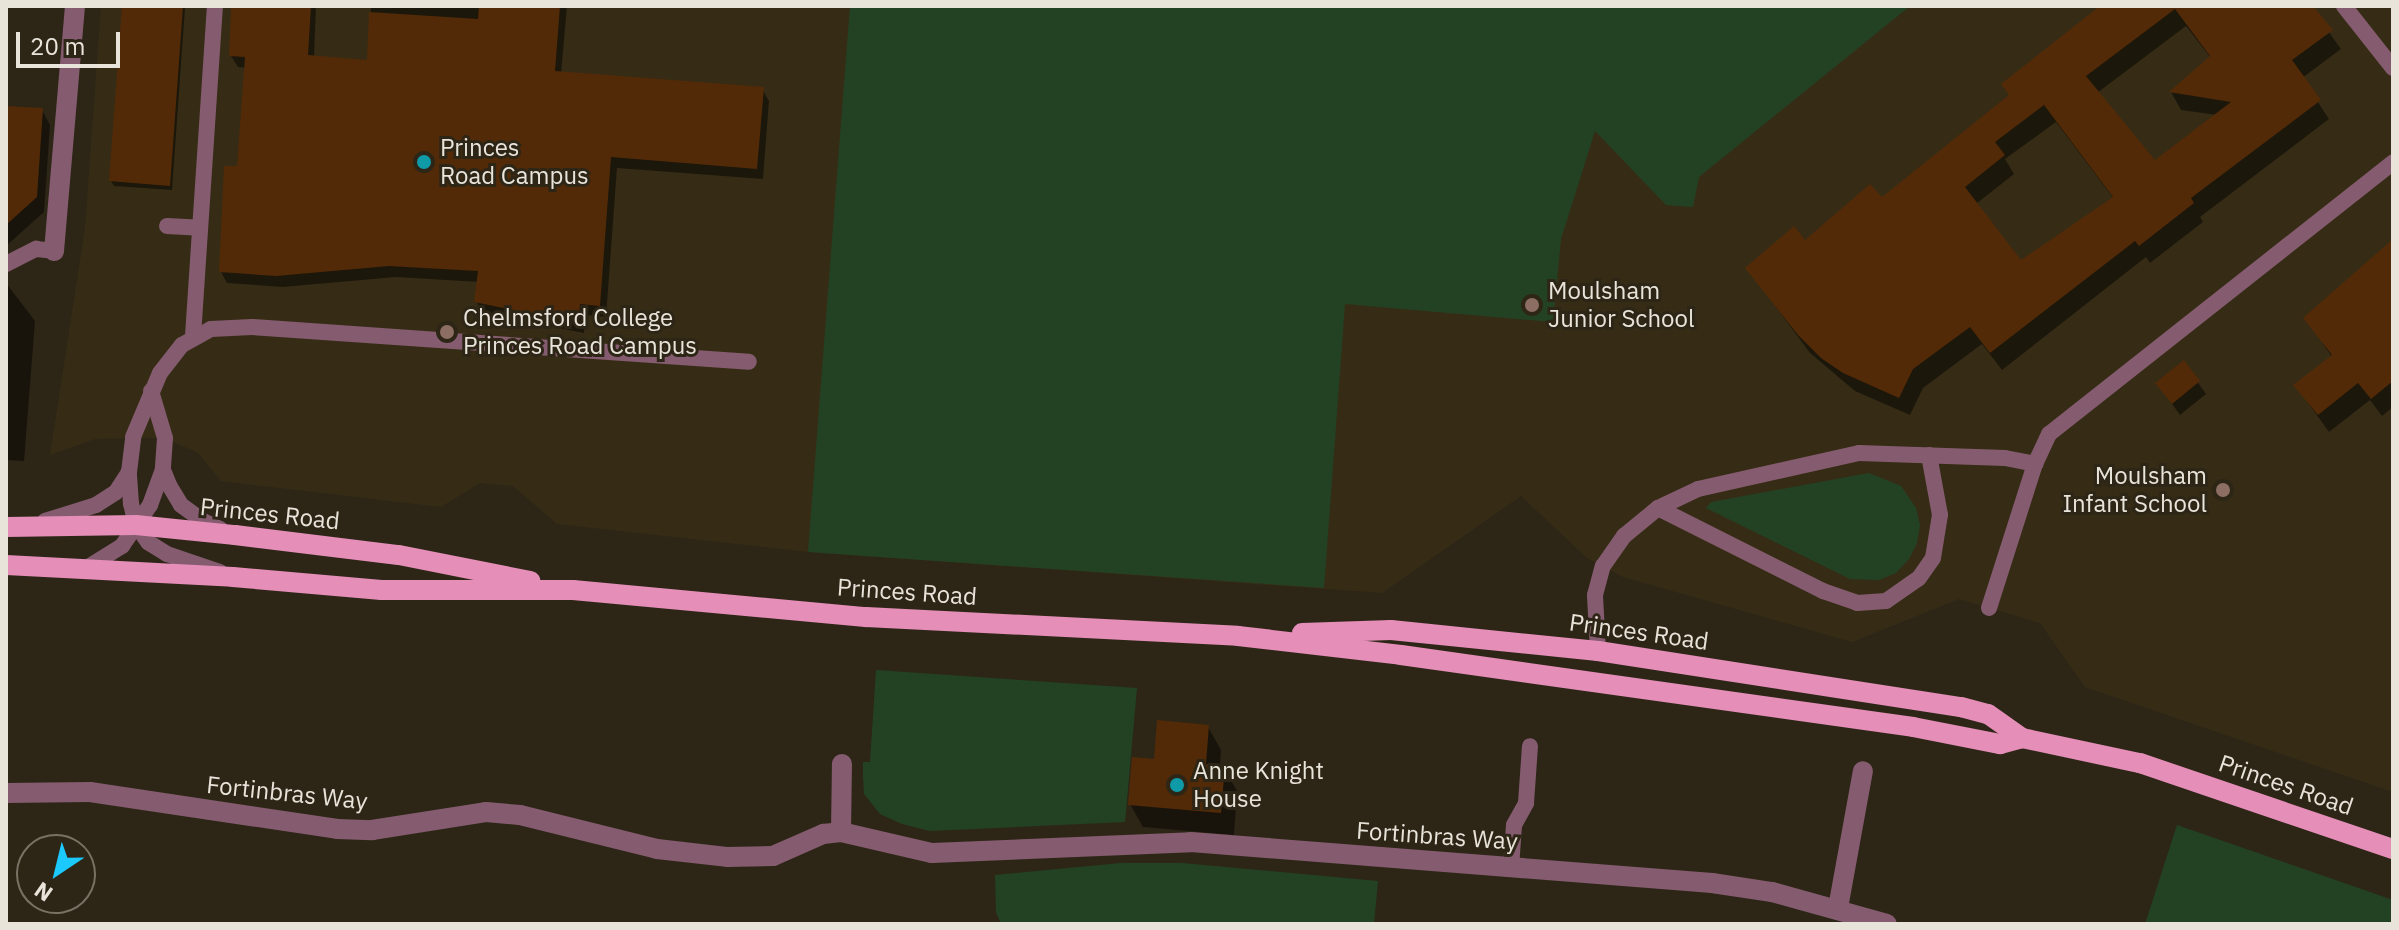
<!DOCTYPE html>
<html>
<head>
<meta charset="utf-8">
<style>
	body { margin:0 }
	#map { position:relative; width:2399px; height:930px; overflow:hidden; background:#2d2617; font-family:"IBM Plex Sans",sans-serif }
	div>[style] { position:absolute }
	.built>* { inset:0; background:#362c16 }
	.green>* { inset:0; background:#234224 }
	.shadow>* { inset:0; background:#0007 }
	.building>* { inset:0; background:#532a07 }
	.service>* { height:16px; margin:-8px; padding:0 8px; transform-origin:8px; border-radius:8px; background:#855c6f }
	.minor>* { height:20px; margin:-10px; padding:0 10px; transform-origin:10px; border-radius:10px; background:#855c6f }
	.primary>* { height:20px; margin:-10px; padding:0 10px; transform-origin:10px; border-radius:10px; background:#e48eb8 }
	.dots>* { width:22px; height:22px; translate:-50% -50%; box-sizing:border-box; border:4px solid #2d2617; border-radius:50% }
	span { translate:-50% -50%; white-space:nowrap; text-align:center; line-height:1.15; -webkit-text-stroke:6px #2d2617; paint-order:stroke }
	.poi-label { font-size:24px; color:#e9e4da }
	.left { translate:0 -50%; text-align:left }
	.right { translate:-100% -50%; text-align:right }
	.street-label { font-size:24px; color:#e9e4da }
	.frame { position:absolute; inset:0; border:8px solid #e9e4da; pointer-events:none }
	.north { position:absolute; left:16px; top:834px; width:80px; height:80px; box-sizing:border-box; background:#2d2617; border:2px solid #787265; border-radius:50%; rotate:215deg; font-size:22px; font-weight:700; line-height:32px; text-align:center; color:#e9e4da }
	.north::after { content:''; display:block; margin:auto; width:28px; height:36px; background:#1cc9fc; clip-path:polygon(50% 0,100% 100%,50% 72%,0 100%) }
	.scale { position:absolute; left:16px; top:32px; width:104px; height:36px; box-sizing:border-box; border:4px solid #e9e4da; border-top:0; padding-left:10px; font-size:24px; line-height:28px; white-space:nowrap; color:#e9e4da; -webkit-text-stroke:6px #2d2617; paint-order:stroke }
</style>
</head>
<body>
<div id="map">
	<div class="built">
		<div style="clip-path:polygon(101px 6px,2393px 6px,2393px 792px,2085px 687px,2040px 623px,1959px 599px,1852px 642px,1623px 577px,1587px 558px,1521px 496px,1382px 593px,808px 552px,557px 524px,513px 486px,480px 483px,441px 507px,221px 481px,198px 453px,165px 438px,95px 439px,50px 455px,85px 228px)"></div>
	</div>
	<div class="green">
		<div style="clip-path:polygon(850px 6px,1910px 6px,1699px 177px,1693px 207px,1666px 205px,1595px 131px,1561px 239px,1553px 322px,1345px 304px,1324px 588px,808px 552px)"></div>
		<div style="clip-path:polygon(1869px 473px,1901px 486px,1916px 508px,1920px 525px,1917px 543px,1909px 559px,1896px 573px,1879px 580px,1850px 579px,1706px 508px,1711px 502px)"></div>
		<div style="clip-path:polygon(876px 670px,1137px 688px,1125px 822px,930px 831px,902px 824px,880px 814px,864px 794px,863px 777px,863px 762px,870px 762px)"></div>
		<div style="clip-path:polygon(2177px 825px,2393px 900px,2393px 924px,2145px 924px)"></div>
		<div style="clip-path:polygon(1121px 863px,1182px 863px,1378px 881px,1374px 924px,1001px 924px,996px 912px,995px 875px)"></div>
	</div>
	<div class="shadow">
		<div style="clip-path:polygon(124px 6px,185px 8px,172px 190px,114px 186px,111px 181px)"></div>
		<div style="clip-path:polygon(253px 6px,316px 6px,314px 58px,369px 62px,371px 6px,567px 6px,561px 74px,762px 89px,769px 101px,763px 179px,617px 168px,606px 317px,586px 315px,584px 333px,483px 313px,476px 301px,479px 282px,396px 277px,283px 287px,227px 283px,221px 272px,239px 168px,246px 68px,238px 67px,231px 56px)"></div>
		<div style="clip-path:polygon(evenodd,2101px 6px,2310px 6px,2341px 49px,2302px 78px,2329px 119px,2200px 217px,2203px 222px,2150px 263px,2146px 257px,2002px 370px,1982px 344px,1923px 388px,1910px 415px,1855px 391px,1810px 353px,1747px 268px,1805px 243px,1882px 199px,2011px 97px,2101px 6px,2186px 26px,2211px 58px,2171px 92px,2181px 110px,2217px 115px,2154px 162px,2097px 93px,2186px 26px,2101px 6px,2056px 122px,2114px 199px,2020px 263px,1976px 204px,2014px 174px,2005px 159px,2056px 122px)"></div>
		<div style="clip-path:polygon(6px 108px,42px 110px,50px 125px,44px 212px,6px 246px)"></div>
		<div style="clip-path:polygon(2393px 249px,2393px 407px,2382px 416px,2370px 400px,2329px 432px,2296px 386px,2332px 357px,2306px 319px)"></div>
		<div style="clip-path:polygon(6px 283px,35px 321px,24px 461px,6px 460px)"></div>
		<div style="clip-path:polygon(2184px 363px,2206px 394px,2180px 415px,2158px 384px)"></div>
		<div style="clip-path:polygon(1208px 727px,1221px 750px,1220px 767px,1224px 768px,1237px 791px,1234px 835px,1143px 827px,1130px 804px,1155px 762px)"></div>
	</div>
	<div class="building">
		<div style="clip-path:polygon(122px 6px,183px 6px,170px 186px,109px 181px)"></div>
		<div style="clip-path:polygon(251px 6px,311px 6px,308px 55px,367px 60px,369px 12px,478px 19px,479px 6px,560px 6px,555px 71px,764px 87px,757px 169px,611px 157px,600px 306px,580px 304px,579px 323px,474px 302px,478px 271px,389px 266px,276px 276px,219px 272px,224px 166px,237px 166px,245px 57px,229px 56px,231px 8px)"></div>
		<div style="clip-path:polygon(evenodd,2100px 6px,2313px 6px,2333px 30px,2292px 60px,2321px 100px,2191px 198px,2194px 203px,2139px 246px,2135px 241px,1990px 353px,1970px 327px,1913px 369px,1899px 398px,1843px 373px,1821px 358px,1798px 335px,1745px 268px,1794px 226px,1805px 240px,1870px 184px,1882px 197px,2009px 95px,2001px 84px,2100px 6px,2175px 9px,2210px 56px,2169px 92px,2231px 102px,2155px 160px,2086px 76px,2175px 9px,2100px 6px,2044px 105px,2113px 197px,2021px 260px,1965px 187px,2005px 155px,1995px 142px,2044px 105px)"></div>
		<div style="clip-path:polygon(6px 106px,43px 108px,37px 197px,6px 225px)"></div>
		<div style="clip-path:polygon(2393px 239px,2393px 381px,2371px 399px,2358px 383px,2318px 415px,2293px 385px,2332px 355px,2303px 318px)"></div>
		<div style="clip-path:polygon(2184px 360px,2200px 381px,2172px 404px,2155px 383px)"></div>
		<div style="clip-path:polygon(1157px 720px,1209px 725px,1206px 764px,1225px 766px,1221px 813px,1128px 805px,1132px 757px,1154px 759px)"></div>
	</div>
	<div class="service">
		<div style="left:2344px;top:6px;width:79px;rotate:51.7deg"></div>
		<div style="left:167px;top:226px;width:33px;rotate:3deg"></div>
		<div style="left:6px;top:264px;width:34px;rotate:-27deg"></div>
		<div style="left:36px;top:249px;width:18px;rotate:6deg"></div>
		<div style="left:193px;top:336px;width:331px;rotate:-86.2deg"></div>
		<div style="left:151px;top:391px;width:49px;rotate:73.4deg"></div>
		<div style="left:165px;top:438px;width:32px;rotate:94deg"></div>
		<div style="left:163px;top:470px;width:16px;rotate:68deg"></div>
		<div style="left:169px;top:485px;width:23px;rotate:59deg"></div>
		<div style="left:181px;top:505px;width:27px;rotate:36deg"></div>
		<div style="left:203px;top:521px;width:19px;rotate:25deg"></div>
		<div style="left:1658px;top:508px;width:185px;rotate:26.7deg"></div>
		<div style="left:1823px;top:591px;width:36px;rotate:19deg"></div>
		<div style="left:1857px;top:603px;width:29px;rotate:-4deg"></div>
		<div style="left:1886px;top:601px;width:40px;rotate:-34.9deg"></div>
		<div style="left:1919px;top:578px;width:24px;rotate:-55deg"></div>
		<div style="left:1933px;top:558px;width:44px;rotate:-80.8deg"></div>
		<div style="left:1940px;top:515px;width:61px;rotate:-100.4deg"></div>
		<div style="left:45px;top:521px;width:53px;rotate:-17.4deg"></div>
		<div style="left:96px;top:505px;width:24px;rotate:-33deg"></div>
		<div style="left:116px;top:492px;width:24px;rotate:-57deg"></div>
		<div style="left:85px;top:569px;width:44px;rotate:-31.9deg"></div>
		<div style="left:122px;top:546px;width:50px;rotate:-55.7deg"></div>
		<div style="left:150px;top:505px;width:37px;rotate:-70deg"></div>
		<div style="left:220px;top:572px;width:56px;rotate:-161.2deg"></div>
		<div style="left:167px;top:554px;width:22px;rotate:-148deg"></div>
		<div style="left:148px;top:542px;width:21px;rotate:-125deg"></div>
		<div style="left:136px;top:525px;width:22px;rotate:-103deg"></div>
		<div style="left:131px;top:504px;width:32px;rotate:-94deg"></div>
		<div style="left:129px;top:472px;width:35px;rotate:-83deg"></div>
		<div style="left:133px;top:437px;width:69px;rotate:-67.1deg"></div>
		<div style="left:160px;top:373px;width:36px;rotate:-52deg"></div>
		<div style="left:182px;top:345px;width:33px;rotate:-29deg"></div>
		<div style="left:211px;top:329px;width:41px;rotate:-2.8deg"></div>
		<div style="left:252px;top:327px;width:498px;rotate:4deg"></div>
		<div style="left:1989px;top:608px;width:151px;rotate:-72.3deg"></div>
		<div style="left:2035px;top:464px;width:33px;rotate:-65deg"></div>
		<div style="left:2049px;top:434px;width:439px;rotate:-38.3deg"></div>
		<div style="left:1598px;top:651px;width:56px;rotate:-93.1deg"></div>
		<div style="left:1595px;top:595px;width:30px;rotate:-75deg"></div>
		<div style="left:1603px;top:566px;width:37px;rotate:-55deg"></div>
		<div style="left:1624px;top:536px;width:44px;rotate:-39.5deg"></div>
		<div style="left:1658px;top:508px;width:44px;rotate:-25.4deg"></div>
		<div style="left:1698px;top:489px;width:165px;rotate:-12.6deg"></div>
		<div style="left:1859px;top:453px;width:146px;rotate:2deg"></div>
		<div style="left:2005px;top:458px;width:31px;rotate:11deg"></div>
		<div style="left:1511px;top:868px;width:43px;rotate:-86deg"></div>
		<div style="left:1514px;top:825px;width:25px;rotate:-61deg"></div>
		<div style="left:1526px;top:803px;width:57px;rotate:-86deg"></div>
	</div>
	<div class="minor">
		<div style="left:54px;top:251px;width:246px;rotate:-85.1deg"></div>
		<div style="left:6px;top:793px;width:84px;rotate:-0.7deg"></div>
		<div style="left:90px;top:792px;width:250px;rotate:8.5deg"></div>
		<div style="left:337px;top:829px;width:35px;rotate:2deg"></div>
		<div style="left:372px;top:830px;width:115px;rotate:-9deg"></div>
		<div style="left:486px;top:812px;width:34px;rotate:5deg"></div>
		<div style="left:520px;top:815px;width:141px;rotate:13.9deg"></div>
		<div style="left:657px;top:849px;width:70px;rotate:6.5deg"></div>
		<div style="left:727px;top:857px;width:46px;rotate:-1.2deg"></div>
		<div style="left:773px;top:856px;width:55px;rotate:-23.7deg"></div>
		<div style="left:823px;top:834px;width:18px;rotate:-6deg"></div>
		<div style="left:841px;top:832px;width:93px;rotate:13deg"></div>
		<div style="left:932px;top:853px;width:259px;rotate:-2.4deg"></div>
		<div style="left:1191px;top:842px;width:523px;rotate:4.5deg"></div>
		<div style="left:1712px;top:883px;width:61px;rotate:8.5deg"></div>
		<div style="left:1772px;top:892px;width:119px;rotate:15.5deg"></div>
		<div style="left:841px;top:832px;width:68px;rotate:-89.2deg"></div>
		<div style="left:1838px;top:908px;width:139px;rotate:-79.7deg"></div>
	</div>
	<div class="primary">
		<div style="left:6px;top:527px;width:130px;rotate:-0.9deg"></div>
		<div style="left:136px;top:525px;width:100px;rotate:5.8deg"></div>
		<div style="left:235px;top:535px;width:165px;rotate:7deg"></div>
		<div style="left:399px;top:555px;width:134px;rotate:11.2deg"></div>
		<div style="left:6px;top:565px;width:227px;rotate:3deg"></div>
		<div style="left:233px;top:577px;width:149px;rotate:5deg"></div>
		<div style="left:381px;top:590px;width:192px"></div>
		<div style="left:573px;top:590px;width:294px;rotate:5.3deg"></div>
		<div style="left:866px;top:617px;width:372px;rotate:2.9deg"></div>
		<div style="left:1238px;top:636px;width:164px;rotate:6.6deg"></div>
		<div style="left:1401px;top:655px;width:517px;rotate:8deg"></div>
		<div style="left:1913px;top:727px;width:89px;rotate:11.1deg"></div>
		<div style="left:2000px;top:744px;width:23px;rotate:-15deg"></div>
		<div style="left:1302px;top:633px;width:89px;rotate:-1.9deg"></div>
		<div style="left:1391px;top:630px;width:208px;rotate:5.8deg"></div>
		<div style="left:1598px;top:651px;width:367px;rotate:8.8deg"></div>
		<div style="left:1961px;top:707px;width:28px;rotate:15deg"></div>
		<div style="left:1988px;top:714px;width:42px;rotate:35.2deg"></div>
		<div style="left:2022px;top:738px;width:121px;rotate:12deg"></div>
		<div style="left:2140px;top:763px;width:267px;rotate:18.8deg"></div>
	</div>
	<div class="dots">
		<div style="left:424px;top:162px;background:#0f9aa8"></div>
		<div style="left:1532px;top:305px;background:#8d6e63"></div>
		<div style="left:447px;top:332px;background:#8d6e63"></div>
		<div style="left:2223px;top:490px;background:#8d6e63"></div>
		<div style="left:1177px;top:785px;background:#0f9aa8"></div>
	</div>
	<div class="poi-label">
		<span class="left" style="left:440px;top:162px">Princes<br>Road Campus</span>
		<span class="left" style="left:1548px;top:305px">Moulsham<br>Junior School</span>
		<span class="left" style="left:463px;top:332px">Chelmsford College<br>Princes Road Campus</span>
		<span class="right" style="left:2207px;top:490px">Moulsham<br>Infant School</span>
		<span class="left" style="left:1193px;top:785px">Anne Knight<br>House</span>
	</div>
	<div class="street-label">
		<span style="left:270px;top:514px;rotate:6deg">Princes Road</span>
		<span style="left:907px;top:592px;rotate:4deg">Princes Road</span>
		<span style="left:1639px;top:632px;rotate:8deg">Princes Road</span>
		<span style="left:2286px;top:785px;rotate:19deg">Princes Road</span>
		<span style="left:287px;top:793px;rotate:6deg">Fortinbras Way</span>
		<span style="left:1437px;top:836px;rotate:4deg">Fortinbras Way</span>
	</div>
	<div class="frame"></div>
	<div class="north">N</div>
	<div class="scale">20 m</div>
</div>
</body>
</html>
